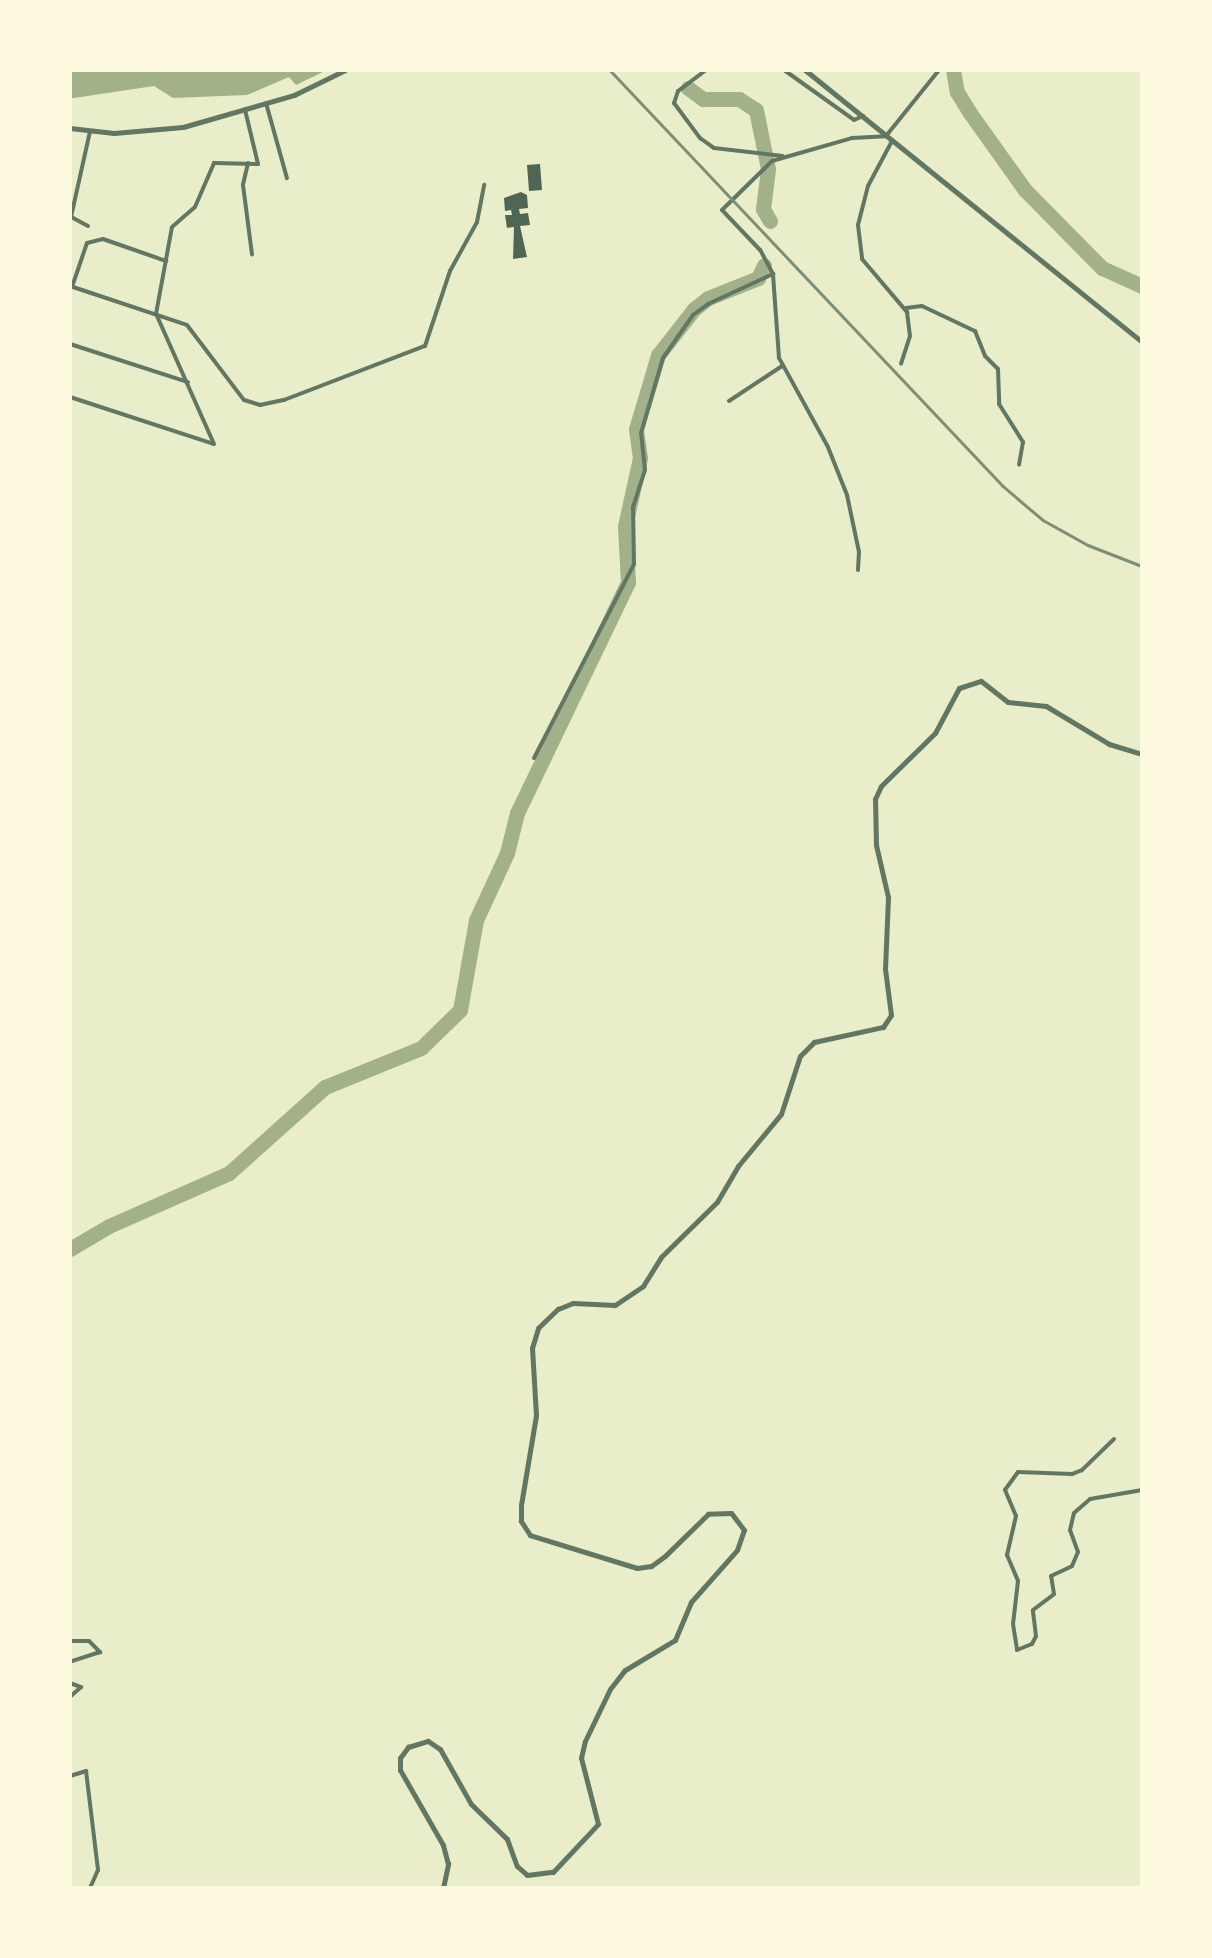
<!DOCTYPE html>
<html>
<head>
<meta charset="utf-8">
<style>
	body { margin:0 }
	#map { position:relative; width:1212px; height:1958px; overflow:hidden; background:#e9edc9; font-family:Poppins,sans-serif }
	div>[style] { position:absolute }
	.water>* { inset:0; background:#a3b18a }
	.river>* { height:15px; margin:-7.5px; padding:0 7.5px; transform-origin:7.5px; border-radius:7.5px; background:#a3b18a }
	.building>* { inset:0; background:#4f6655 }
	.minor>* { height:4px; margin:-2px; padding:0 2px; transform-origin:2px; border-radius:2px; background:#617663 }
	.tertiary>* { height:5px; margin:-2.5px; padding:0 2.5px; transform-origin:2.5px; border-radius:2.5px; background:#617663 }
	.rail>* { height:2.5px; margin:-1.25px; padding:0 1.25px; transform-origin:1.25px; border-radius:1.25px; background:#7c8e77 }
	span { translate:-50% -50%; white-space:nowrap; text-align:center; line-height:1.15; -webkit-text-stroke:9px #fefae0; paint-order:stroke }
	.frame { position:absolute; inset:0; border:72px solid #fefae0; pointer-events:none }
</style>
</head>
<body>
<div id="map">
	<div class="water">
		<div style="clip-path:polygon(70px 70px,327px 70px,296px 85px,289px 77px,247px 95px,173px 98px,154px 86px,74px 98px,70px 98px)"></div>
	</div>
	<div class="river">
		<div style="left:953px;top:70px;width:22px;rotate:80deg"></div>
		<div style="left:957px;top:92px;width:25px;rotate:58deg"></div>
		<div style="left:970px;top:113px;width:95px;rotate:54.5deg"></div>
		<div style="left:1025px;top:190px;width:110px;rotate:45.4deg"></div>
		<div style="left:1102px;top:268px;width:44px;rotate:24.2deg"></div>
		<div style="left:688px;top:88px;width:19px;rotate:36deg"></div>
		<div style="left:703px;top:99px;width:36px"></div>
		<div style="left:739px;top:99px;width:20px;rotate:33deg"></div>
		<div style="left:756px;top:110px;width:60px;rotate:78.5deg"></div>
		<div style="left:768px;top:169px;width:40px;rotate:97.1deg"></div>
		<div style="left:763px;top:209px;width:14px;rotate:60deg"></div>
		<div style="left:70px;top:1249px;width:45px;rotate:-30.5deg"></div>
		<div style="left:109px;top:1226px;width:131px;rotate:-23.8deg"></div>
		<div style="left:229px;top:1173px;width:129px;rotate:-41.9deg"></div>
		<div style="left:325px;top:1087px;width:104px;rotate:-22.1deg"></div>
		<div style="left:421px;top:1048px;width:54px;rotate:-44.3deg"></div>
		<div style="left:460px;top:1010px;width:91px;rotate:-79.9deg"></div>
		<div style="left:476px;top:920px;width:74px;rotate:-65.2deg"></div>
		<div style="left:507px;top:853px;width:41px;rotate:-76deg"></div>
		<div style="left:517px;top:813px;width:256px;rotate:-64.3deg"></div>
		<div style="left:628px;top:582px;width:56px;rotate:-93.1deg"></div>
		<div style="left:625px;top:526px;width:70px;rotate:-77.6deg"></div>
		<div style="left:640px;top:458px;width:29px;rotate:-98deg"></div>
		<div style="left:636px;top:429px;width:77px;rotate:-73.4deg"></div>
		<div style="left:658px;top:355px;width:58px;rotate:-52deg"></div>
		<div style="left:694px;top:309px;width:18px;rotate:-38deg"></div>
		<div style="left:708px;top:298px;width:54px;rotate:-21.8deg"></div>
		<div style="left:758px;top:278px;width:14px;rotate:-65deg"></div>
	</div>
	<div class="building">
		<div style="clip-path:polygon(540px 164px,542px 190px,529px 191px,527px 165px)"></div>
		<div style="clip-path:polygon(521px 192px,527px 195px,528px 208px,519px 209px,520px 214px,528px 213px,530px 225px,520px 226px,527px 257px,513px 259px,514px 227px,507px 228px,505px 215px,512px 215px,511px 210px,505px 211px,504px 198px)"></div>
	</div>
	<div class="minor">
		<div style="left:706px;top:70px;width:35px;rotate:143deg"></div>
		<div style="left:678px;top:91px;width:13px;rotate:108deg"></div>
		<div style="left:674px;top:103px;width:44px;rotate:53.4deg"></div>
		<div style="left:700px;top:138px;width:17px;rotate:36deg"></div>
		<div style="left:714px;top:148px;width:69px;rotate:6.6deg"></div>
		<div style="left:784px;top:70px;width:86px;rotate:35.5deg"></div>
		<div style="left:854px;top:120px;width:10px;rotate:-24deg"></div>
		<div style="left:266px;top:103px;width:78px;rotate:74.4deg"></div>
		<div style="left:892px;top:141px;width:51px;rotate:118.1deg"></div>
		<div style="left:868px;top:186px;width:40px;rotate:104.4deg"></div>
		<div style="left:858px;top:225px;width:34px;rotate:83deg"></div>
		<div style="left:862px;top:259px;width:70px;rotate:49.7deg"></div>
		<div style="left:907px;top:312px;width:24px;rotate:83deg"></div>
		<div style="left:910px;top:336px;width:29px;rotate:108deg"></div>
		<div style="left:248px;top:163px;width:23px;rotate:103deg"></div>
		<div style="left:243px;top:185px;width:70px;rotate:82.6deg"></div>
		<div style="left:88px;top:226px;width:19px;rotate:-152deg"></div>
		<div style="left:71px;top:217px;width:88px;rotate:-77.5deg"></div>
		<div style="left:70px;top:286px;width:123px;rotate:18.4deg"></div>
		<div style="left:187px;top:325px;width:94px;rotate:52.8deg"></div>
		<div style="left:244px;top:400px;width:17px;rotate:17deg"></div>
		<div style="left:260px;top:405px;width:25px;rotate:-12deg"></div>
		<div style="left:284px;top:400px;width:151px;rotate:-21deg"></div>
		<div style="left:425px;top:346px;width:79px;rotate:-71.6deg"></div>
		<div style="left:450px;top:271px;width:56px;rotate:-61.1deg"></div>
		<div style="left:477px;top:222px;width:38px;rotate:-79deg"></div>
		<div style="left:72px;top:287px;width:46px;rotate:-71.2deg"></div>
		<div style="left:87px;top:243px;width:16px;rotate:-14deg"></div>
		<div style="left:103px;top:239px;width:67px;rotate:19.2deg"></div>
		<div style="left:906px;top:308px;width:16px;rotate:-7deg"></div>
		<div style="left:922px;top:306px;width:59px;rotate:25.3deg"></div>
		<div style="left:975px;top:331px;width:27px;rotate:68deg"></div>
		<div style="left:985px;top:356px;width:18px;rotate:45deg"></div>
		<div style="left:998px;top:369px;width:35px;rotate:88deg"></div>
		<div style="left:999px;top:404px;width:45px;rotate:57.7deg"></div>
		<div style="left:1023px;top:442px;width:23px;rotate:100deg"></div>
		<div style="left:70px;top:344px;width:124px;rotate:17.9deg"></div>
		<div style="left:70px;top:397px;width:151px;rotate:18.1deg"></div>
		<div style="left:214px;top:444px;width:142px;rotate:-114deg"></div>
		<div style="left:156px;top:314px;width:88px;rotate:-79.6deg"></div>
		<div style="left:172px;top:227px;width:30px;rotate:-41deg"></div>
		<div style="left:195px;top:207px;width:48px;rotate:-66.6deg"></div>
		<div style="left:214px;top:163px;width:44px;rotate:1.3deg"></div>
		<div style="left:258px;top:164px;width:56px;rotate:-103.5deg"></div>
		<div style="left:729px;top:401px;width:64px;rotate:-33.4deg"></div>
		<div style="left:858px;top:570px;width:18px;rotate:-87deg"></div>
		<div style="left:859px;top:552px;width:58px;rotate:-101.9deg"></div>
		<div style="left:847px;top:495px;width:52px;rotate:-111.6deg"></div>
		<div style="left:828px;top:447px;width:102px;rotate:-118.8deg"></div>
		<div style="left:779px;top:358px;width:84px;rotate:-94.1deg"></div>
		<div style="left:773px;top:274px;width:27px;rotate:-118deg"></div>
		<div style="left:760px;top:250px;width:55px;rotate:-133.5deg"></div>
		<div style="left:722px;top:210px;width:70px;rotate:-44.4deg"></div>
		<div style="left:772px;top:161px;width:83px;rotate:-16deg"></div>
		<div style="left:852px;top:138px;width:34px;rotate:-3deg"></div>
		<div style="left:886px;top:136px;width:85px;rotate:-51.2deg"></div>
		<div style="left:534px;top:758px;width:218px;rotate:-62.7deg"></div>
		<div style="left:634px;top:564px;width:57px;rotate:-91deg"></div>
		<div style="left:633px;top:507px;width:39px;rotate:-72deg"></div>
		<div style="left:645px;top:470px;width:37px;rotate:-96deg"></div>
		<div style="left:641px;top:433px;width:78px;rotate:-73.7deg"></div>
		<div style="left:663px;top:358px;width:52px;rotate:-55.1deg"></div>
		<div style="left:693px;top:315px;width:19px;rotate:-36deg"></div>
		<div style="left:708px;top:304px;width:72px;rotate:-24.8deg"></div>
		<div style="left:1114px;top:1439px;width:45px;rotate:135.9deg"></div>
		<div style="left:1082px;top:1470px;width:11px;rotate:158deg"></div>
		<div style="left:1072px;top:1474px;width:54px;rotate:-177.9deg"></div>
		<div style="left:1018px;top:1472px;width:22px;rotate:126deg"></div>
		<div style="left:1005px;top:1490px;width:28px;rotate:67deg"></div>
		<div style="left:1016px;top:1516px;width:40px;rotate:103deg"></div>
		<div style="left:1007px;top:1555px;width:28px;rotate:67deg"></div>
		<div style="left:1018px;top:1581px;width:43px;rotate:96.6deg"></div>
		<div style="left:1013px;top:1624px;width:26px;rotate:81deg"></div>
		<div style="left:1017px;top:1650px;width:16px;rotate:-22deg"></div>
		<div style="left:1032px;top:1644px;width:9px;rotate:-63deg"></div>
		<div style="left:1036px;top:1636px;width:26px;rotate:-97deg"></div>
		<div style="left:1033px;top:1610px;width:26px;rotate:-37deg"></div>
		<div style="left:1054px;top:1594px;width:18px;rotate:-99deg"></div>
		<div style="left:1051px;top:1576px;width:23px;rotate:-25deg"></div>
		<div style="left:1072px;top:1566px;width:15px;rotate:-67deg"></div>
		<div style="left:1078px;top:1552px;width:23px;rotate:-110deg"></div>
		<div style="left:1070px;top:1530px;width:17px;rotate:-77deg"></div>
		<div style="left:1074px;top:1513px;width:21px;rotate:-41deg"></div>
		<div style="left:1090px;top:1499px;width:53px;rotate:-9.8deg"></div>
		<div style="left:70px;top:1641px;width:19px"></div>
		<div style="left:89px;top:1641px;width:16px;rotate:45deg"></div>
		<div style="left:100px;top:1652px;width:32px;rotate:162deg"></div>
		<div style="left:70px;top:1683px;width:12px;rotate:20deg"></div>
		<div style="left:81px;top:1687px;width:15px;rotate:138deg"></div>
		<div style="left:70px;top:1776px;width:17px;rotate:-17deg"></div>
		<div style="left:86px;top:1771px;width:8px;rotate:83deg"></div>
		<div style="left:87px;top:1779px;width:92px;rotate:83.1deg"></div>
		<div style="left:98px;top:1870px;width:20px;rotate:114deg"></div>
	</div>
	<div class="tertiary">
		<div style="left:805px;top:70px;width:433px;rotate:38.9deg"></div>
		<div style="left:70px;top:128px;width:44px;rotate:6.5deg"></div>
		<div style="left:114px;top:133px;width:69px;rotate:-5deg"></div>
		<div style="left:183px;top:127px;width:116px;rotate:-16.1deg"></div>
		<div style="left:294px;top:95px;width:57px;rotate:-26.1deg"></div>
		<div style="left:443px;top:1888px;width:25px;rotate:-78deg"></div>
		<div style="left:448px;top:1864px;width:20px;rotate:-105deg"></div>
		<div style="left:443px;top:1845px;width:86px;rotate:-119.8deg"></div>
		<div style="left:400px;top:1770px;width:12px;rotate:-90deg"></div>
		<div style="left:400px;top:1758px;width:14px;rotate:-54deg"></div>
		<div style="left:408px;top:1747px;width:21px;rotate:-17deg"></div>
		<div style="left:428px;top:1741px;width:14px;rotate:34deg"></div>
		<div style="left:440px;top:1749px;width:63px;rotate:60.6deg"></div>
		<div style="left:471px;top:1804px;width:50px;rotate:44.2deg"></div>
		<div style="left:507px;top:1839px;width:29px;rotate:70deg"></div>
		<div style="left:517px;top:1866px;width:13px;rotate:42deg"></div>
		<div style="left:527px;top:1875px;width:26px;rotate:-7deg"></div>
		<div style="left:553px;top:1872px;width:66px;rotate:-46.8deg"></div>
		<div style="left:598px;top:1824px;width:68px;rotate:-104.4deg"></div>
		<div style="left:581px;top:1758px;width:17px;rotate:-77deg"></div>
		<div style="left:585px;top:1741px;width:58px;rotate:-64.3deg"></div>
		<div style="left:610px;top:1689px;width:24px;rotate:-52deg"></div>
		<div style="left:625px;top:1670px;width:58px;rotate:-31deg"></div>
		<div style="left:675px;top:1640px;width:41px;rotate:-67.2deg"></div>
		<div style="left:691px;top:1602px;width:69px;rotate:-48.5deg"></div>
		<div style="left:737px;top:1550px;width:21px;rotate:-71deg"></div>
		<div style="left:744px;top:1530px;width:21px;rotate:-127deg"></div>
		<div style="left:731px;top:1513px;width:23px;rotate:178deg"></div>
		<div style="left:708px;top:1514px;width:60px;rotate:135.7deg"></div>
		<div style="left:665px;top:1556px;width:17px;rotate:144deg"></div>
		<div style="left:651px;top:1566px;width:14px;rotate:172deg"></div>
		<div style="left:637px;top:1568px;width:112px;rotate:-162.9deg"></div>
		<div style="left:530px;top:1535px;width:17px;rotate:-123deg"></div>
		<div style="left:521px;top:1521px;width:16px;rotate:-90deg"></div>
		<div style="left:521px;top:1505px;width:91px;rotate:-80.5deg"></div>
		<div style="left:536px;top:1415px;width:67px;rotate:-93.4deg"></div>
		<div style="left:532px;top:1348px;width:21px;rotate:-73deg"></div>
		<div style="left:538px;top:1328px;width:28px;rotate:-44deg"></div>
		<div style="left:558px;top:1309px;width:16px;rotate:-22deg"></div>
		<div style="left:573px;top:1303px;width:42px;rotate:2.7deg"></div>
		<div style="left:615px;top:1305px;width:34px;rotate:-34deg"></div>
		<div style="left:643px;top:1286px;width:34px;rotate:-58deg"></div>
		<div style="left:661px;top:1257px;width:78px;rotate:-44.5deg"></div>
		<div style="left:717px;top:1202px;width:42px;rotate:-59.7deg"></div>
		<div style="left:738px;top:1166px;width:67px;rotate:-50.4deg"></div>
		<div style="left:781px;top:1114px;width:61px;rotate:-71.9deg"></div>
		<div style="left:800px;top:1056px;width:20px;rotate:-45deg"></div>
		<div style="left:814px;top:1042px;width:71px;rotate:-12.3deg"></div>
		<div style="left:883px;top:1027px;width:14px;rotate:-56deg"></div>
		<div style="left:891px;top:1015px;width:46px;rotate:-97.4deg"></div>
		<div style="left:885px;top:969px;width:72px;rotate:-87.6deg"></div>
		<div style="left:888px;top:897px;width:53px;rotate:-103deg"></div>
		<div style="left:876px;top:845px;width:46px;rotate:-91.2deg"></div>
		<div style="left:875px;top:799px;width:14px;rotate:-65deg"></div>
		<div style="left:881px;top:786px;width:76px;rotate:-44.5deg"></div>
		<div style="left:935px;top:733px;width:51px;rotate:-61.9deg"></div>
		<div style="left:959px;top:688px;width:23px;rotate:-18deg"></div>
		<div style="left:981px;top:681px;width:34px;rotate:38deg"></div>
		<div style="left:1008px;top:702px;width:38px;rotate:6deg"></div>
		<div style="left:1046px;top:706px;width:74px;rotate:31.1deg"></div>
		<div style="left:1109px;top:744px;width:34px;rotate:17deg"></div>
	</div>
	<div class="rail">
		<div style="left:610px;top:70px;width:572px;rotate:46.63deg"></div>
		<div style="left:1003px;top:486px;width:52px;rotate:40.4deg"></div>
		<div style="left:1043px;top:520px;width:51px;rotate:29.1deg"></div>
		<div style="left:1088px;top:545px;width:58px;rotate:21.3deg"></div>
	</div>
	<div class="frame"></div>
</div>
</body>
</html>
